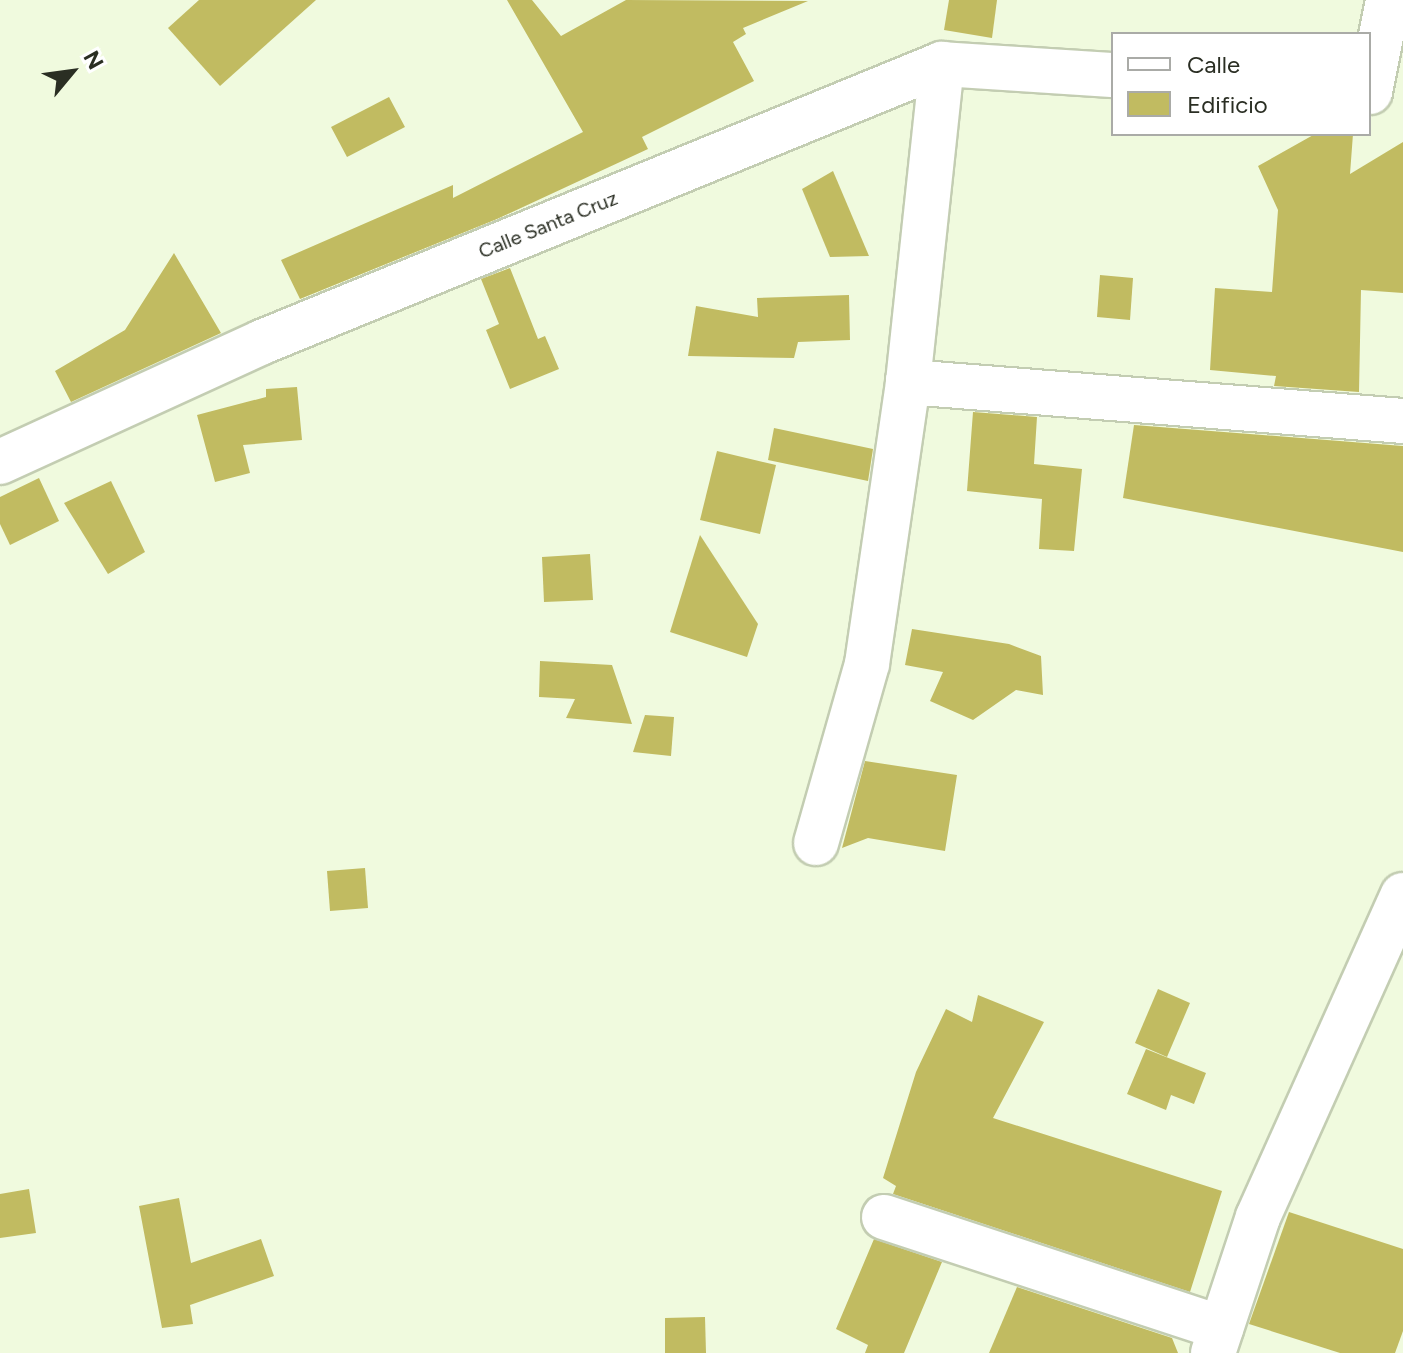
<!DOCTYPE html>
<html>
<head>
<meta charset="utf-8">
<style>
	body { margin:0 }
	#map { position:relative; width:1403px; height:1353px; overflow:hidden; background:#f0fade; font-family:Figtree,sans-serif }
	div>[style] { position:absolute }
	.building>* { inset:0; background:#c1bb61 }
	.roads { filter:drop-shadow(2px 0 #c3cdb2) drop-shadow(-2px 0 #c3cdb2) drop-shadow(0 2px #c3cdb2) drop-shadow(0 -2px #c3cdb2) }
	.minor>* { height:44px; margin:-22px; padding:0 22px; transform-origin:22px; border-radius:22px; background:#fff }
	span { translate:-50% -50%; white-space:nowrap; text-align:center; line-height:1.15; -webkit-text-stroke:8px #fff; paint-order:stroke }
	.street-label { font-size:20px; color:#2a2e23 }
	.legend { position:absolute; left:1111px; top:32px; width:260px; height:104px; box-sizing:border-box; background:#fff; border:2px solid #aaaba7; margin:0; padding:10px 14px; list-style:none; font-size:24px; color:#2a2e23 }
	.legend li { display:flex; align-items:center; gap:16px; height:40px }
	.legend b { width:40px; border:2px solid #aaaba7 }
	.north { position:absolute; left:32px; top:32px; width:80px; height:80px; -webkit-text-stroke:6px #fff; paint-order:stroke; rotate:61deg; font-size:22px; font-weight:700; line-height:32px; text-align:center; color:#2a2e23 }
	.north::after { content:''; display:block; margin:auto; width:28px; height:36px; background:#2a2e23; clip-path:polygon(50% 0,100% 100%,50% 72%,0 100%) }
</style>
</head>
<body>
<div id="map">
	<div class="building">
		<div style="clip-path:polygon(199px 0,316px 0,220px 86px,168px 28px)"></div>
		<div style="clip-path:polygon(507px 0,532px 0,561px 36px,626px 0,808px 1px,743px 28px,746px 34px,733px 42px,754px 81px,642px 137px,648px 149px,497px 219px,300px 299px,281px 260px,453px 185px,453px 198px,583px 132px)"></div>
		<div style="clip-path:polygon(949px 0,997px 0,992px 38px,944px 30px)"></div>
		<div style="clip-path:polygon(389px 97px,405px 127px,347px 157px,331px 127px)"></div>
		<div style="clip-path:polygon(1315px 134px,1353px 134px,1350px 174px,1403px 142px,1403px 293px,1361px 290px,1359px 392px,1274px 386px,1276px 376px,1210px 370px,1215px 288px,1272px 292px,1278px 210px,1258px 166px)"></div>
		<div style="clip-path:polygon(833px 171px,869px 256px,830px 257px,802px 189px)"></div>
		<div style="clip-path:polygon(174px 253px,221px 333px,71px 402px,55px 371px,125px 330px)"></div>
		<div style="clip-path:polygon(510px 268px,538px 339px,545px 336px,559px 369px,510px 389px,486px 330px,499px 324px,481px 279px)"></div>
		<div style="clip-path:polygon(1100px 275px,1133px 278px,1130px 320px,1097px 317px)"></div>
		<div style="clip-path:polygon(849px 295px,850px 340px,798px 342px,794px 358px,688px 356px,696px 306px,758px 317px,757px 298px)"></div>
		<div style="clip-path:polygon(297px 387px,302px 440px,243px 445px,250px 473px,215px 482px,197px 415px,266px 397px,266px 389px)"></div>
		<div style="clip-path:polygon(973px 412px,1037px 417px,1034px 464px,1082px 469px,1074px 551px,1039px 549px,1042px 499px,967px 491px)"></div>
		<div style="clip-path:polygon(1134px 425px,1403px 446px,1403px 552px,1123px 498px)"></div>
		<div style="clip-path:polygon(774px 428px,873px 449px,868px 481px,768px 460px)"></div>
		<div style="clip-path:polygon(717px 451px,776px 465px,760px 534px,700px 520px)"></div>
		<div style="clip-path:polygon(39px 478px,59px 521px,10px 545px,0 524px,0 497px)"></div>
		<div style="clip-path:polygon(111px 481px,145px 552px,108px 574px,64px 503px)"></div>
		<div style="clip-path:polygon(700px 535px,758px 624px,747px 657px,670px 632px)"></div>
		<div style="clip-path:polygon(590px 554px,593px 600px,544px 602px,542px 557px)"></div>
		<div style="clip-path:polygon(912px 629px,1009px 644px,1041px 656px,1043px 695px,1016px 690px,973px 720px,930px 701px,943px 672px,905px 665px)"></div>
		<div style="clip-path:polygon(540px 661px,612px 665px,632px 724px,566px 718px,575px 699px,539px 697px)"></div>
		<div style="clip-path:polygon(645px 715px,674px 717px,671px 756px,633px 752px)"></div>
		<div style="clip-path:polygon(865px 761px,957px 775px,945px 851px,868px 838px,842px 848px)"></div>
		<div style="clip-path:polygon(365px 868px,368px 908px,330px 911px,327px 871px)"></div>
		<div style="clip-path:polygon(1158px 989px,1190px 1003px,1167px 1057px,1135px 1043px)"></div>
		<div style="clip-path:polygon(978px 995px,1044px 1022px,993px 1118px,1222px 1191px,1190px 1292px,893px 1194px,896px 1186px,883px 1178px,916px 1072px,946px 1009px,972px 1022px)"></div>
		<div style="clip-path:polygon(1146px 1049px,1206px 1073px,1194px 1104px,1171px 1095px,1166px 1110px,1127px 1094px)"></div>
		<div style="clip-path:polygon(29px 1189px,36px 1233px,0 1238px,0 1194px)"></div>
		<div style="clip-path:polygon(179px 1198px,191px 1263px,261px 1239px,274px 1276px,190px 1305px,193px 1324px,162px 1328px,139px 1206px)"></div>
		<div style="clip-path:polygon(1289px 1212px,1403px 1249px,1403px 1331px,1395px 1353px,1340px 1353px,1249px 1324px)"></div>
		<div style="clip-path:polygon(874px 1239px,942px 1262px,904px 1353px,865px 1353px,868px 1345px,836px 1329px)"></div>
		<div style="clip-path:polygon(1017px 1287px,1172px 1338px,1178px 1353px,989px 1353px)"></div>
		<div style="clip-path:polygon(705px 1317px,706px 1353px,665px 1353px,665px 1318px)"></div>
	</div>
	<div class="roads">
		<div class="minor">
			<div style="left:942px;top:64px;width:320px;rotate:96.1deg"></div>
			<div style="left:908px;top:382px;width:497px;rotate:4.5deg"></div>
			<div style="left:1370px;top:92px;width:94px;rotate:-78.9deg"></div>
			<div style="left:0;top:462px;width:288px;rotate:-24.6deg"></div>
			<div style="left:262px;top:342px;width:735px;rotate:-22.24deg"></div>
			<div style="left:942px;top:64px;width:171px;rotate:3.7deg"></div>
			<div style="left:816px;top:843px;width:186px;rotate:-74.1deg"></div>
			<div style="left:867px;top:664px;width:285px;rotate:-81.7deg"></div>
			<div style="left:884px;top:1217px;width:355px;rotate:18.2deg"></div>
			<div style="left:1213px;top:1353px;width:143px;rotate:-71.7deg"></div>
			<div style="left:1258px;top:1217px;width:353px;rotate:-65.8deg"></div>
		</div>
	</div>
	<div class="street-label">
		<span style="left:548px;top:225px;rotate:-22deg">Calle Santa Cruz</span>
	</div>
	<ul class="legend">
	<li><b style="height:10px;background:#fff"></b>Calle</li>
	<li><b style="height:22px;background:#c1bb61"></b>Edificio</li>
	</ul>
	<div class="north">N</div>
</div>
</body>
</html>
